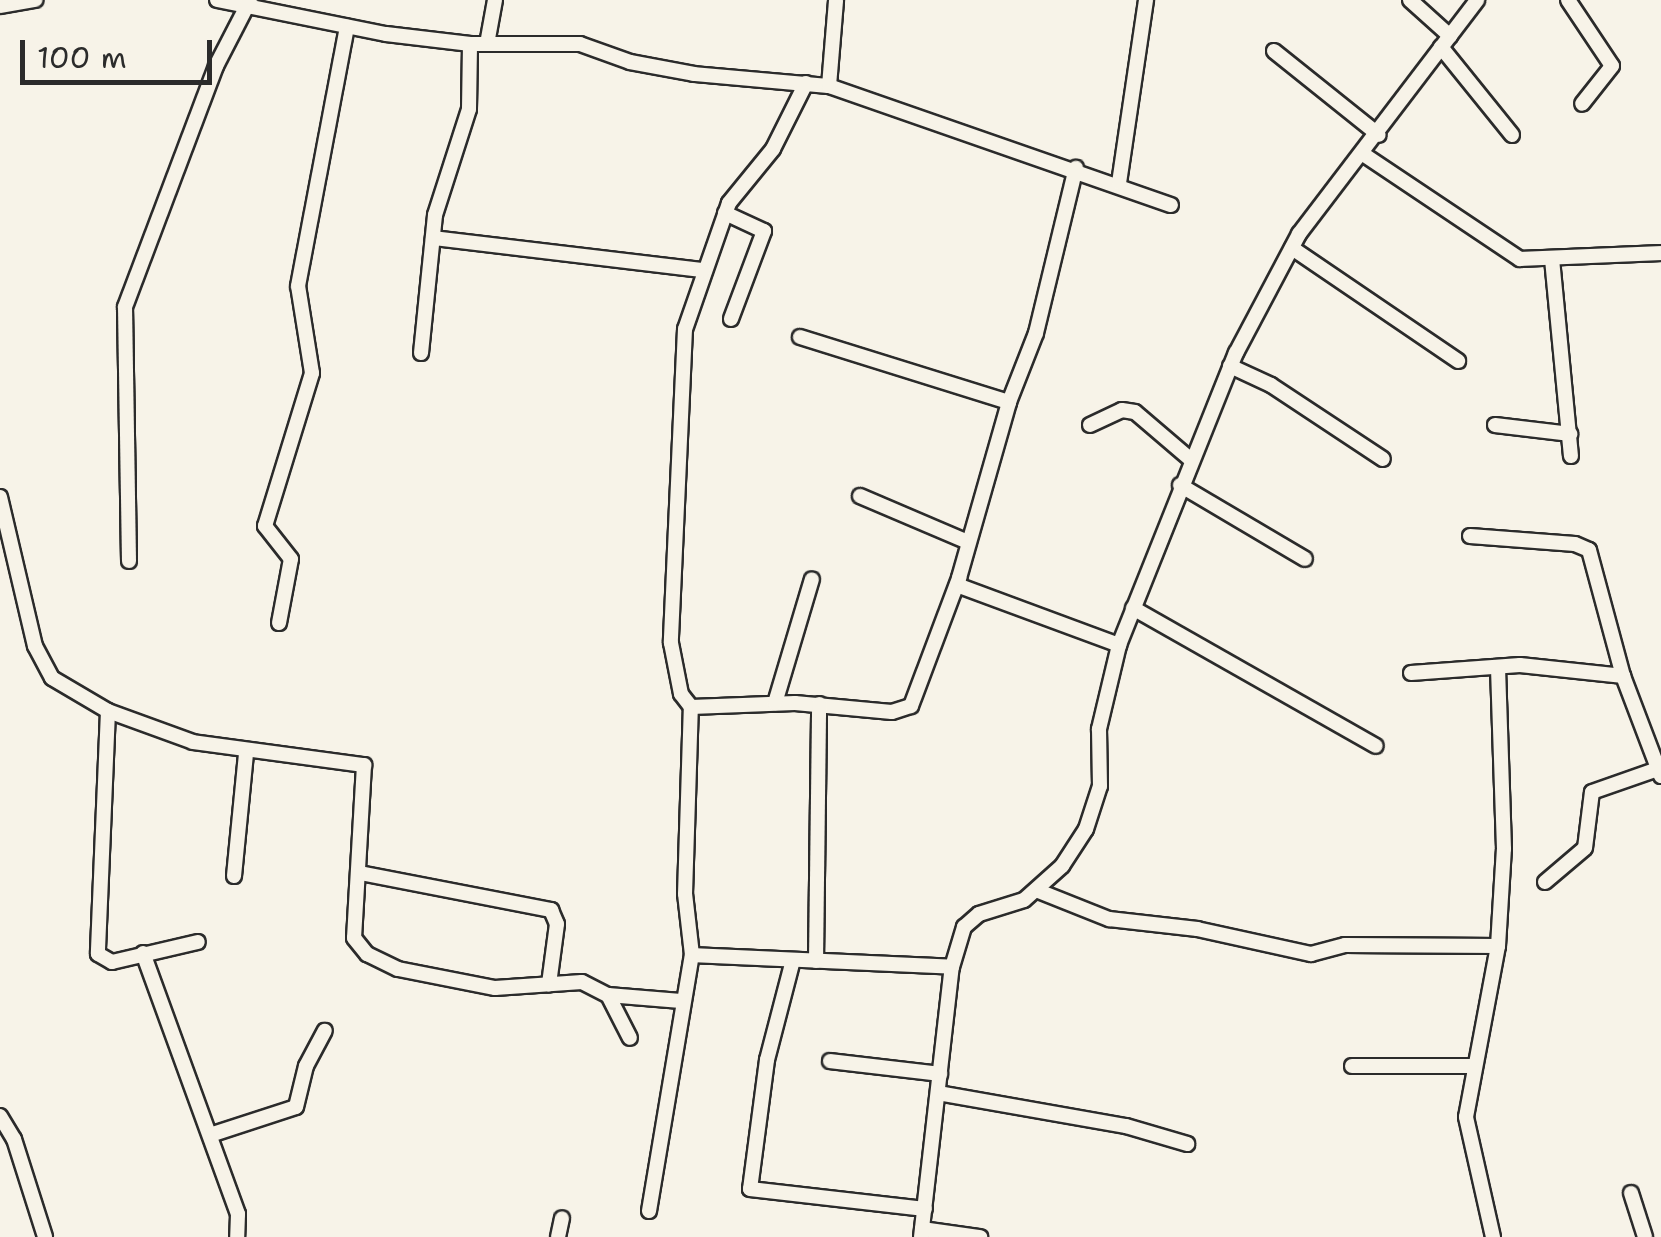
<!DOCTYPE html>
<html>
<head>
<meta charset="utf-8">
<style>
	body { margin:0 }
	#map { position:relative; width:1661px; height:1237px; overflow:hidden; background:#f7f3e8; font-family:"Shantell Sans",sans-serif }
	div>[style] { position:absolute }
	.roads { filter:drop-shadow(2px 0 #2b2b2b) drop-shadow(-2px 0 #2b2b2b) drop-shadow(0 2px #2b2b2b) drop-shadow(0 -2px #2b2b2b) }
	.street>* { height:14px; margin:-7px; padding:0 7px; transform-origin:7px; border-radius:7px; background:#f7f3e8 }
	span { translate:-50% -50%; white-space:nowrap; text-align:center; line-height:1.15; -webkit-text-stroke:9px #f7f3e8; paint-order:stroke }
	.scale { position:absolute; left:20px; top:40px; width:192px; height:45px; box-sizing:border-box; border:5px solid #2b2b2b; border-top:0; padding-left:12px; font-size:30px; line-height:35px; white-space:nowrap; color:#2b2b2b; -webkit-text-stroke:8px #f7f3e8; paint-order:stroke }
</style>
</head>
<body>
<div id="map">
	<div class="roads">
		<div class="street">
			<div style="left:217px;top:0;width:172px;rotate:11.4deg"></div>
			<div style="left:386px;top:34px;width:85px;rotate:6.8deg"></div>
			<div style="left:470px;top:44px;width:110px"></div>
			<div style="left:580px;top:44px;width:53px;rotate:19.8deg"></div>
			<div style="left:630px;top:62px;width:65px;rotate:10.6deg"></div>
			<div style="left:694px;top:74px;width:136px;rotate:5.1deg"></div>
			<div style="left:829px;top:86px;width:362px;rotate:19.2deg"></div>
			<div style="left:1410px;top:0;width:54px;rotate:42deg"></div>
			<div style="left:1568px;top:0;width:79px;rotate:56.3deg"></div>
			<div style="left:1612px;top:66px;width:48px;rotate:128.3deg"></div>
			<div style="left:0;top:6px;width:36px;rotate:-10deg"></div>
			<div style="left:487px;top:44px;width:45px;rotate:-79.7deg"></div>
			<div style="left:1441px;top:47px;width:113px;rotate:51.1deg"></div>
			<div style="left:1274px;top:51px;width:134px;rotate:38.7deg"></div>
			<div style="left:806px;top:83px;width:74px;rotate:116.6deg"></div>
			<div style="left:773px;top:149px;width:70px;rotate:129.2deg"></div>
			<div style="left:729px;top:203px;width:133px;rotate:109.2deg"></div>
			<div style="left:685px;top:329px;width:314px;rotate:92.6deg"></div>
			<div style="left:671px;top:643px;width:52px;rotate:78.9deg"></div>
			<div style="left:681px;top:694px;width:16px;rotate:52deg"></div>
			<div style="left:691px;top:707px;width:104px;rotate:-2.2deg"></div>
			<div style="left:795px;top:703px;width:97px;rotate:5.3deg"></div>
			<div style="left:892px;top:712px;width:20px;rotate:-18deg"></div>
			<div style="left:911px;top:706px;width:137px;rotate:-69.4deg"></div>
			<div style="left:959px;top:578px;width:183px;rotate:-74.1deg"></div>
			<div style="left:1009px;top:402px;width:74px;rotate:-68.6deg"></div>
			<div style="left:1036px;top:333px;width:170px;rotate:-76.4deg"></div>
			<div style="left:829px;top:86px;width:86px;rotate:-85.3deg"></div>
			<div style="left:1363px;top:154px;width:189px;rotate:33.8deg"></div>
			<div style="left:1520px;top:259px;width:141px;rotate:-2.4deg"></div>
			<div style="left:1119px;top:183px;width:185px;rotate:-81.6deg"></div>
			<div style="left:725px;top:213px;width:43px;rotate:24.8deg"></div>
			<div style="left:764px;top:231px;width:94px;rotate:110.6deg"></div>
			<div style="left:433px;top:238px;width:272px;rotate:6.8deg"></div>
			<div style="left:1292px;top:248px;width:201px;rotate:34.2deg"></div>
			<div style="left:1552px;top:259px;width:198px;rotate:84.5deg"></div>
			<div style="left:800px;top:337px;width:219px;rotate:17.3deg"></div>
			<div style="left:421px;top:353px;width:139px;rotate:-84.2deg"></div>
			<div style="left:435px;top:215px;width:111px;rotate:-72.2deg"></div>
			<div style="left:469px;top:109px;width:65px;rotate:-89.1deg"></div>
			<div style="left:1230px;top:366px;width:45px;rotate:24.9deg"></div>
			<div style="left:1271px;top:385px;width:134px;rotate:33.5deg"></div>
			<div style="left:1090px;top:425px;width:35px;rotate:-25deg"></div>
			<div style="left:1122px;top:410px;width:13px;rotate:9deg"></div>
			<div style="left:1135px;top:412px;width:72px;rotate:40.5deg"></div>
			<div style="left:1495px;top:425px;width:76px;rotate:6.8deg"></div>
			<div style="left:1180px;top:485px;width:145px;rotate:30.6deg"></div>
			<div style="left:860px;top:496px;width:117px;rotate:23.1deg"></div>
			<div style="left:0;top:497px;width:153px;rotate:76.8deg"></div>
			<div style="left:35px;top:646px;width:36px;rotate:62deg"></div>
			<div style="left:52px;top:678px;width:65px;rotate:30.5deg"></div>
			<div style="left:108px;top:711px;width:90px;rotate:20deg"></div>
			<div style="left:193px;top:742px;width:173px;rotate:7.7deg"></div>
			<div style="left:364px;top:765px;width:173px;rotate:93.3deg"></div>
			<div style="left:354px;top:938px;width:21px;rotate:51deg"></div>
			<div style="left:367px;top:954px;width:34px;rotate:26deg"></div>
			<div style="left:398px;top:969px;width:99px;rotate:11.1deg"></div>
			<div style="left:495px;top:988px;width:87px;rotate:-3.9deg"></div>
			<div style="left:582px;top:982px;width:29px;rotate:27deg"></div>
			<div style="left:608px;top:995px;width:48px;rotate:62.9deg"></div>
			<div style="left:1470px;top:536px;width:105px;rotate:4.4deg"></div>
			<div style="left:1575px;top:544px;width:15px;rotate:23deg"></div>
			<div style="left:1589px;top:550px;width:131px;rotate:74.9deg"></div>
			<div style="left:1623px;top:676px;width:107px;rotate:69.2deg"></div>
			<div style="left:129px;top:561px;width:254px;rotate:-90.9deg"></div>
			<div style="left:125px;top:307px;width:258px;rotate:-69.3deg"></div>
			<div style="left:216px;top:66px;width:74px;rotate:-62.7deg"></div>
			<div style="left:957px;top:585px;width:173px;rotate:20.3deg"></div>
			<div style="left:1133px;top:608px;width:279px;rotate:29.6deg"></div>
			<div style="left:279px;top:623px;width:65px;rotate:-79.4deg"></div>
			<div style="left:291px;top:559px;width:42px;rotate:-128.2deg"></div>
			<div style="left:265px;top:526px;width:160px;rotate:-72.9deg"></div>
			<div style="left:312px;top:373px;width:88px;rotate:-99.1deg"></div>
			<div style="left:298px;top:286px;width:264px;rotate:-79.3deg"></div>
			<div style="left:1411px;top:673px;width:109px;rotate:-4.2deg"></div>
			<div style="left:1520px;top:665px;width:104px;rotate:6.1deg"></div>
			<div style="left:775px;top:703px;width:129px;rotate:-73.4deg"></div>
			<div style="left:108px;top:711px;width:243px;rotate:92.4deg"></div>
			<div style="left:98px;top:954px;width:16px;rotate:30deg"></div>
			<div style="left:112px;top:962px;width:88px;rotate:-13.1deg"></div>
			<div style="left:360px;top:873px;width:195px;rotate:11deg"></div>
			<div style="left:551px;top:910px;width:15px;rotate:67deg"></div>
			<div style="left:557px;top:924px;width:61px;rotate:97.6deg"></div>
			<div style="left:234px;top:876px;width:124px;rotate:-84.4deg"></div>
			<div style="left:1545px;top:882px;width:52px;rotate:-40.4deg"></div>
			<div style="left:1585px;top:848px;width:56px;rotate:-82.9deg"></div>
			<div style="left:1592px;top:792px;width:70px;rotate:-19.2deg"></div>
			<div style="left:1036px;top:890px;width:79px;rotate:21.7deg"></div>
			<div style="left:1109px;top:919px;width:89px;rotate:6.5deg"></div>
			<div style="left:1197px;top:929px;width:117px;rotate:12.4deg"></div>
			<div style="left:1311px;top:954px;width:35px;rotate:-15deg"></div>
			<div style="left:1345px;top:945px;width:153px;rotate:0.4deg"></div>
			<div style="left:143px;top:953px;width:278px;rotate:70deg"></div>
			<div style="left:238px;top:1214px;width:23px;rotate:92deg"></div>
			<div style="left:692px;top:955px;width:260px;rotate:2.6deg"></div>
			<div style="left:793px;top:960px;width:103px;rotate:104.6deg"></div>
			<div style="left:767px;top:1060px;width:130px;rotate:97.5deg"></div>
			<div style="left:750px;top:1189px;width:176px;rotate:6.5deg"></div>
			<div style="left:816px;top:961px;width:257px;rotate:-89.3deg"></div>
			<div style="left:608px;top:995px;width:73px;rotate:4.7deg"></div>
			<div style="left:830px;top:1061px;width:111px;rotate:6.7deg"></div>
			<div style="left:1352px;top:1066px;width:120px"></div>
			<div style="left:938px;top:1093px;width:191px;rotate:10deg"></div>
			<div style="left:1126px;top:1126px;width:64px;rotate:16.4deg"></div>
			<div style="left:0;top:1116px;width:27px;rotate:59deg"></div>
			<div style="left:14px;top:1139px;width:103px;rotate:72.4deg"></div>
			<div style="left:210px;top:1135px;width:90px;rotate:-18deg"></div>
			<div style="left:296px;top:1107px;width:42px;rotate:-76.3deg"></div>
			<div style="left:306px;top:1066px;width:40px;rotate:-62deg"></div>
			<div style="left:1631px;top:1193px;width:46px;rotate:72.3deg"></div>
			<div style="left:649px;top:1211px;width:260px;rotate:-80.5deg"></div>
			<div style="left:692px;top:955px;width:61px;rotate:-96.5deg"></div>
			<div style="left:685px;top:894px;width:187px;rotate:-88.2deg"></div>
			<div style="left:922px;top:1229px;width:59px;rotate:7.9deg"></div>
			<div style="left:558px;top:1237px;width:19px;rotate:-78deg"></div>
			<div style="left:921px;top:1237px;width:272px;rotate:-83.5deg"></div>
			<div style="left:952px;top:967px;width:42px;rotate:-73.3deg"></div>
			<div style="left:964px;top:927px;width:20px;rotate:-41deg"></div>
			<div style="left:979px;top:914px;width:47px;rotate:-17.3deg"></div>
			<div style="left:1024px;top:900px;width:51px;rotate:-41.8deg"></div>
			<div style="left:1062px;top:866px;width:44px;rotate:-57deg"></div>
			<div style="left:1086px;top:829px;width:45px;rotate:-72deg"></div>
			<div style="left:1100px;top:786px;width:57px;rotate:-91deg"></div>
			<div style="left:1099px;top:729px;width:86px;rotate:-76.6deg"></div>
			<div style="left:1119px;top:645px;width:315px;rotate:-68.2deg"></div>
			<div style="left:1236px;top:353px;width:135px;rotate:-62.1deg"></div>
			<div style="left:1299px;top:234px;width:294px;rotate:-52.7deg"></div>
			<div style="left:1493px;top:1237px;width:123px;rotate:-102.7deg"></div>
			<div style="left:1466px;top:1117px;width:174px;rotate:-79.4deg"></div>
			<div style="left:1498px;top:946px;width:97px;rotate:-86.5deg"></div>
			<div style="left:1504px;top:849px;width:182px;rotate:-91.9deg"></div>
		</div>
	</div>
	<div class="scale">100 m</div>
</div>
</body>
</html>
